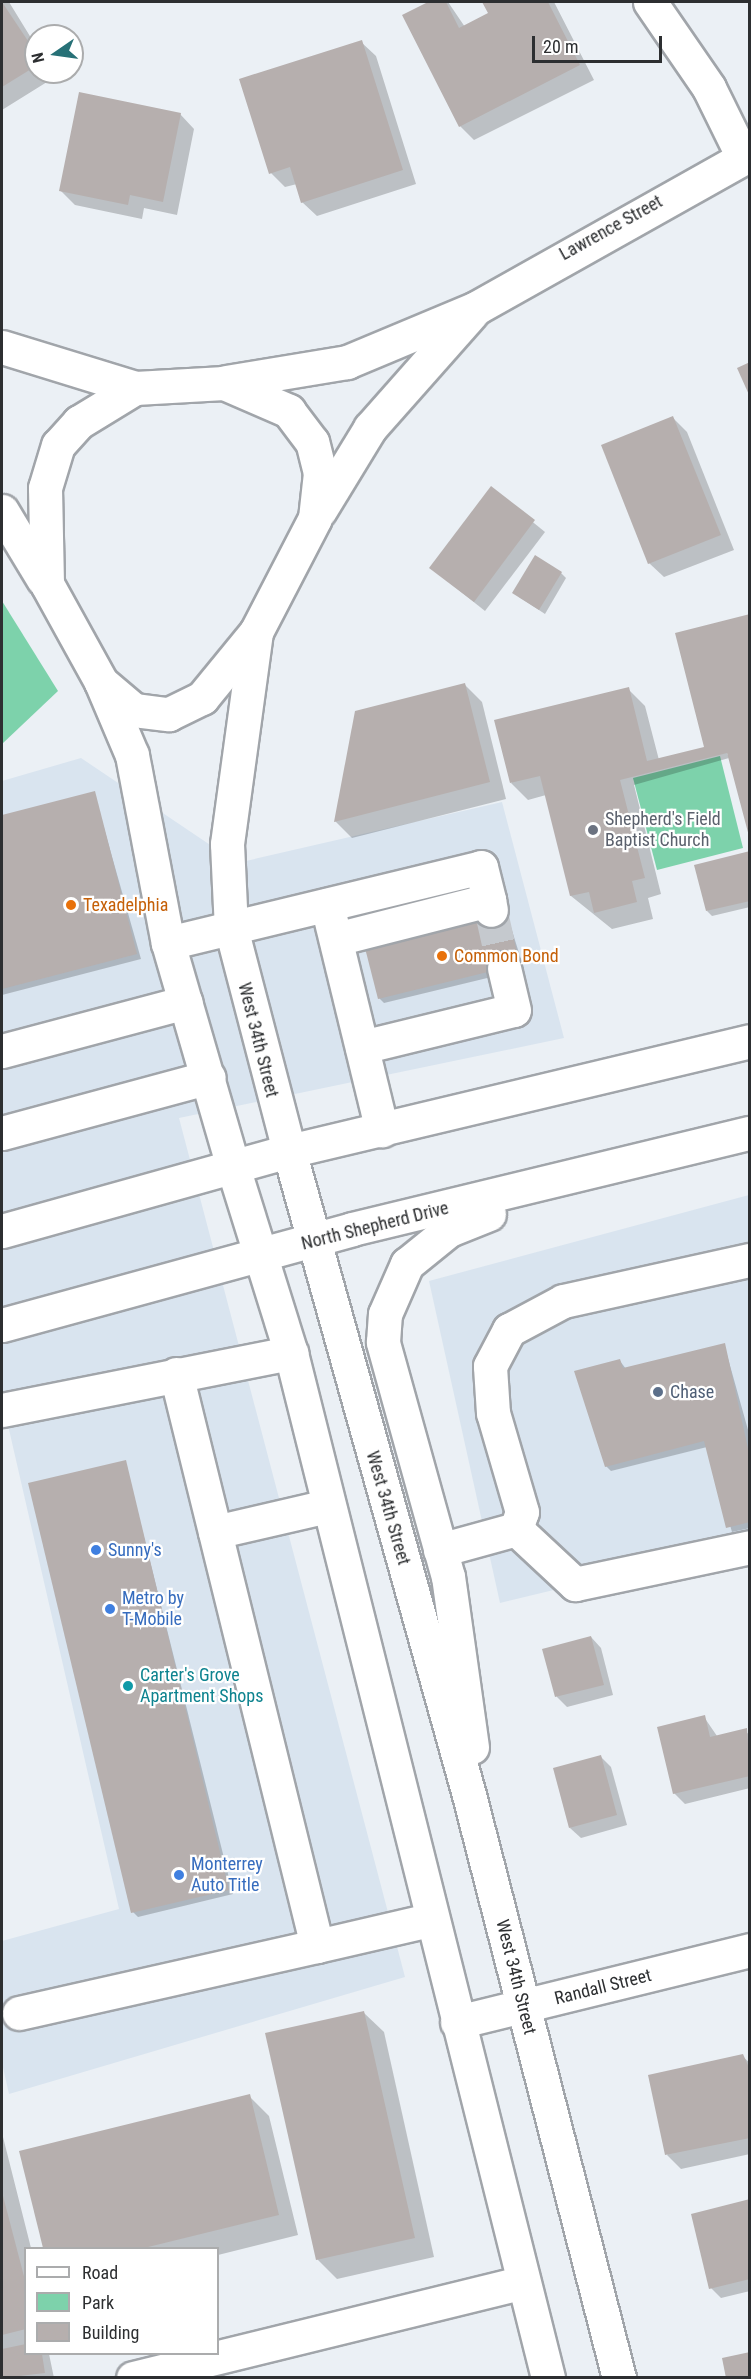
<!DOCTYPE html>
<html>
<head>
<meta charset="utf-8">
<style>
	body { margin:0 }
	#map { position:relative; width:751px; height:2379px; overflow:hidden; background:#ebf0f5; font-family:"Roboto Condensed",sans-serif }
	div>[style] { position:absolute }
	.built>* { inset:0; background:#d9e4ef }
	.green>* { inset:0; background:#7dd2ab }
	.shadow>* { inset:0; background:#0003 }
	.building>* { inset:0; background:#b6afae }
	.minor-tunnel>* { height:33px; margin-top:-16.5px; transform-origin:0; background:repeating-linear-gradient(90deg,#c5c9ce 0 33px,transparent 0 49px) }
	.roads { filter:drop-shadow(2px 0 #a1a5aa) drop-shadow(-2px 0 #a1a5aa) drop-shadow(0 2px #a1a5aa) drop-shadow(0 -2px #a1a5aa) }
	.minor>* { height:33px; margin:-16.5px; padding:0 16.5px; transform-origin:16.5px; border-radius:16.5px; background:#fff }
	.major>* { height:33px; margin:-16.5px; padding:0 16.5px; transform-origin:16.5px; border-radius:16.5px; background:#fff }
	.dots>* { width:16px; height:16px; translate:-50% -50%; box-sizing:border-box; border:3px solid #fff; border-radius:50% }
	span { translate:-50% -50%; white-space:nowrap; text-align:center; line-height:1.15; -webkit-text-stroke:4.5px #fff; paint-order:stroke }
	.street-label { font-size:18px; color:#2d2f31 }
	.worship-label { font-size:18px; color:#5b616d }
	.left { translate:0 -50%; text-align:left }
	.food-label { font-size:18px; color:#c56008 }
	.service-label { font-size:18px; color:#4e5e75 }
	.shop-label { font-size:18px; color:#366cbe }
	.culture-label { font-size:18px; color:#0d838f }
	.frame { position:absolute; inset:0; border:3px solid #2d2f31; pointer-events:none }
	.legend { position:absolute; left:24px; top:2247px; width:195px; height:108px; box-sizing:border-box; background:#fff; border:2px solid #abacad; margin:0; padding:8px 10px; list-style:none; font-size:18px; color:#2d2f31 }
	.legend li { display:flex; align-items:center; gap:12px; height:30px }
	.legend b { width:30px; border:2px solid #abacad }
	.north { position:absolute; left:24px; top:24px; width:60px; height:60px; box-sizing:border-box; background:#fff; border:2px solid #abacad; border-radius:50%; rotate:257deg; font-size:16px; font-weight:700; line-height:24px; text-align:center; color:#2d2f31 }
	.north::after { content:''; display:block; margin:auto; width:21px; height:27px; background:#277177; clip-path:polygon(50% 0,100% 100%,50% 72%,0 100%) }
	.scale { position:absolute; left:532px; top:36px; width:130px; height:27px; box-sizing:border-box; border:3px solid #2d2f31; border-top:0; padding-left:8px; font-size:18px; line-height:21px; white-space:nowrap; color:#2d2f31; -webkit-text-stroke:4px #fff; paint-order:stroke }
</style>
</head>
<body>
<div id="map">
	<div class="built">
		<div style="clip-path:polygon(81px 758px,237px 863px,502px 802px,564px 1038px,179px 1118px,405px 1977px,9px 2094px,2px 2063px,2px 1941px,119px 1909px,2px 1399px,2px 781px)"></div>
		<div style="clip-path:polygon(749px 1195px,749px 1543px,500px 1603px,429px 1281px)"></div>
	</div>
	<div class="green">
		<div style="clip-path:polygon(2px 601px,58px 691px,2px 744px)"></div>
		<div style="clip-path:polygon(720px 756px,743px 848px,657px 870px,633px 778px)"></div>
	</div>
	<div class="shadow">
		<div style="clip-path:polygon(2px 2px,9px 2px,36px 46px,36px 72px,52px 72px,55px 77px,2px 110px)"></div>
		<div style="clip-path:polygon(431px 2px,448px 2px,465px 27px,490px 14px,484px 2px,554px 2px,594px 80px,474px 140px,460px 126px,404px 16px)"></div>
		<div style="clip-path:polygon(361px 42px,376px 56px,416px 184px,317px 216px,302px 202px,297px 184px,285px 187px,271px 173px)"></div>
		<div style="clip-path:polygon(180px 114px,194px 129px,177px 215px,144px 208px,142px 219px,75px 205px,60px 190px)"></div>
		<div style="clip-path:polygon(673px 418px,687px 432px,734px 550px,664px 577px,649px 563px)"></div>
		<div style="clip-path:polygon(491px 488px,545px 532px,485px 611px,431px 568px)"></div>
		<div style="clip-path:polygon(561px 573px,566px 578px,545px 614px,519px 597px)"></div>
		<div style="clip-path:polygon(677px 634px,729px 758px,634px 785px,661px 894px,648px 898px,653px 919px,612px 929px,571px 896px,546px 795px,528px 800px,511px 783px,628px 689px,645px 706px,659px 760px,706px 749px)"></div>
		<div style="clip-path:polygon(465px 685px,482px 702px,506px 799px,352px 838px,335px 821px)"></div>
		<div style="clip-path:polygon(94px 793px,141px 959px,2px 995px,2px 817px)"></div>
		<div style="clip-path:polygon(750px 853px,750px 907px,712px 916px,707px 911px)"></div>
		<div style="clip-path:polygon(505px 908px,524px 969px,384px 1003px,379px 998px)"></div>
		<div style="clip-path:polygon(724px 1344px,750px 1437px,750px 1528px,732px 1532px,707px 1447px,611px 1471px,606px 1466px,620px 1361px,626px 1369px)"></div>
		<div style="clip-path:polygon(125px 1461px,233px 1894px,138px 1917px,133px 1912px)"></div>
		<div style="clip-path:polygon(591px 1637px,601px 1648px,613px 1695px,567px 1707px,557px 1697px,544px 1650px)"></div>
		<div style="clip-path:polygon(704px 1717px,717px 1736px,750px 1733px,750px 1788px,685px 1804px,674px 1793px)"></div>
		<div style="clip-path:polygon(601px 1757px,611px 1767px,627px 1825px,581px 1838px,570px 1828px)"></div>
		<div style="clip-path:polygon(364px 2013px,384px 2032px,434px 2257px,337px 2279px,317px 2259px)"></div>
		<div style="clip-path:polygon(742px 2056px,750px 2063px,750px 2154px,681px 2169px,667px 2155px)"></div>
		<div style="clip-path:polygon(249px 2096px,269px 2116px,298px 2235px,218px 2255px,218px 2248px,44px 2248px,21px 2152px)"></div>
		<div style="clip-path:polygon(2px 2133px,31px 2248px,26px 2248px,26px 2354px,49px 2354px,54px 2378px,2px 2378px)"></div>
		<div style="clip-path:polygon(750px 2201px,750px 2291px,721px 2298px,711px 2288px)"></div>
	</div>
	<div class="building">
		<div style="clip-path:polygon(2px 2px,36px 53px,36px 66px,2px 87px)"></div>
		<div style="clip-path:polygon(428px 2px,446px 2px,459px 28px,488px 13px,482px 2px,548px 2px,580px 65px,459px 127px,402px 15px)"></div>
		<div style="clip-path:polygon(362px 40px,403px 170px,301px 203px,290px 167px,269px 174px,239px 79px)"></div>
		<div style="clip-path:polygon(79px 92px,181px 113px,163px 202px,130px 195px,128px 205px,59px 191px)"></div>
		<div style="clip-path:polygon(750px 362px,750px 397px,737px 368px)"></div>
		<div style="clip-path:polygon(673px 416px,721px 535px,648px 564px,601px 445px)"></div>
		<div style="clip-path:polygon(491px 486px,535px 520px,474px 602px,429px 568px)"></div>
		<div style="clip-path:polygon(535px 555px,562px 572px,539px 610px,512px 593px)"></div>
		<div style="clip-path:polygon(750px 614px,750px 840px,727px 753px,620px 780px,645px 878px,632px 881px,637px 902px,594px 913px,589px 892px,570px 896px,540px 776px,510px 783px,494px 720px,629px 687px,647px 761px,704px 747px,675px 633px)"></div>
		<div style="clip-path:polygon(465px 683px,490px 782px,334px 822px,355px 711px)"></div>
		<div style="clip-path:polygon(95px 791px,137px 954px,2px 989px,2px 815px)"></div>
		<div style="clip-path:polygon(750px 851px,750px 901px,706px 911px,694px 865px)"></div>
		<div style="clip-path:polygon(506px 907px,520px 964px,378px 999px,365px 948px)"></div>
		<div style="clip-path:polygon(725px 1343px,750px 1458px,750px 1522px,726px 1528px,704px 1441px,605px 1467px,574px 1371px,620px 1359px,623px 1368px)"></div>
		<div style="clip-path:polygon(126px 1460px,229px 1890px,131px 1913px,28px 1483px)"></div>
		<div style="clip-path:polygon(591px 1636px,604px 1685px,555px 1697px,542px 1649px)"></div>
		<div style="clip-path:polygon(705px 1715px,710px 1737px,747px 1728px,750px 1776px,673px 1794px,657px 1727px)"></div>
		<div style="clip-path:polygon(601px 1755px,617px 1815px,569px 1828px,553px 1768px)"></div>
		<div style="clip-path:polygon(364px 2011px,415px 2238px,316px 2260px,265px 2033px)"></div>
		<div style="clip-path:polygon(743px 2054px,750px 2070px,750px 2138px,665px 2155px,648px 2075px)"></div>
		<div style="clip-path:polygon(250px 2094px,279px 2215px,144px 2248px,43px 2248px,19px 2151px)"></div>
		<div style="clip-path:polygon(2px 2192px,26px 2284px,26px 2329px,2px 2335px)"></div>
		<div style="clip-path:polygon(750px 2199px,750px 2279px,709px 2289px,691px 2214px)"></div>
		<div style="clip-path:polygon(26px 2344px,26px 2354px,42px 2354px,45px 2373px,2px 2378px,2px 2349px)"></div>
		<div style="clip-path:polygon(750px 2352px,750px 2378px,726px 2378px,722px 2358px)"></div>
	</div>
	<div class="minor-tunnel">
		<div style="left:491px;top:910px;width:59px;rotate:77.4deg"></div>
	</div>
	<div class="roads">
		<div class="minor">
			<div style="left:650px;top:2px;width:104px;rotate:55.5deg"></div>
			<div style="left:709px;top:88px;width:75px;rotate:63.8deg"></div>
			<div style="left:2px;top:347px;width:139px;rotate:17.1deg"></div>
			<div style="left:226px;top:382px;width:123px;rotate:-9.4deg"></div>
			<div style="left:347px;top:362px;width:140px;rotate:-22.7deg"></div>
			<div style="left:476px;top:308px;width:314px;rotate:-29.3deg"></div>
			<div style="left:320px;top:510px;width:96px;rotate:-58.6deg"></div>
			<div style="left:370px;top:428px;width:152px;rotate:-48.5deg"></div>
			<div style="left:2px;top:511px;width:79px;rotate:58.9deg"></div>
			<div style="left:256px;top:632px;width:214px;rotate:97.8deg"></div>
			<div style="left:227px;top:844px;width:84px;rotate:87.3deg"></div>
			<div style="left:231px;top:928px;width:230px;rotate:75.4deg"></div>
			<div style="left:101px;top:682px;width:43px;rotate:40.3deg"></div>
			<div style="left:134px;top:710px;width:35px;rotate:7deg"></div>
			<div style="left:169px;top:714px;width:37px;rotate:-26deg"></div>
			<div style="left:202px;top:698px;width:85px;rotate:-50.7deg"></div>
			<div style="left:256px;top:632px;width:128px;rotate:-62.6deg"></div>
			<div style="left:315px;top:518px;width:45px;rotate:-83.7deg"></div>
			<div style="left:320px;top:473px;width:32px;rotate:-104deg"></div>
			<div style="left:312px;top:442px;width:39px;rotate:-127deg"></div>
			<div style="left:289px;top:411px;width:71px;rotate:-156.7deg"></div>
			<div style="left:224px;top:383px;width:89px;rotate:176.8deg"></div>
			<div style="left:135px;top:388px;width:66px;rotate:148.7deg"></div>
			<div style="left:79px;top:422px;width:31px;rotate:132deg"></div>
			<div style="left:58px;top:445px;width:45px;rotate:106.8deg"></div>
			<div style="left:45px;top:488px;width:96px;rotate:88.8deg"></div>
			<div style="left:47px;top:584px;width:112px;rotate:61.1deg"></div>
			<div style="left:101px;top:682px;width:79px;rotate:67deg"></div>
			<div style="left:132px;top:755px;width:191px;rotate:79.2deg"></div>
			<div style="left:168px;top:943px;width:233px;rotate:73.8deg"></div>
			<div style="left:327px;top:905px;width:232px;rotate:76.3deg"></div>
			<div style="left:336px;top:939px;width:158px;rotate:-14.3deg"></div>
			<div style="left:489px;top:900px;width:10px;rotate:79deg"></div>
			<div style="left:168px;top:943px;width:322px;rotate:-13.6deg"></div>
			<div style="left:481px;top:867px;width:34px;rotate:76deg"></div>
			<div style="left:362px;top:1047px;width:156px;rotate:-13.7deg"></div>
			<div style="left:514px;top:1010px;width:43px;rotate:-103.4deg"></div>
			<div style="left:2px;top:1051px;width:190px;rotate:-14.9deg"></div>
			<div style="left:2px;top:1133px;width:214px;rotate:-15.1deg"></div>
			<div style="left:176px;top:1374px;width:589px;rotate:76.15deg"></div>
			<div style="left:317px;top:1946px;width:116px;rotate:-13deg"></div>
			<div style="left:2px;top:1410px;width:295px;rotate:-11.2deg"></div>
			<div style="left:516px;top:1529px;width:81px;rotate:43deg"></div>
			<div style="left:575px;top:1584px;width:179px;rotate:-11.9deg"></div>
			<div style="left:215px;top:1532px;width:116px;rotate:-13deg"></div>
			<div style="left:440px;top:1550px;width:79px;rotate:-15.4deg"></div>
			<div style="left:516px;top:1529px;width:18px;rotate:-71deg"></div>
			<div style="left:522px;top:1512px;width:103px;rotate:-106.3deg"></div>
			<div style="left:493px;top:1413px;width:47px;rotate:-93.7deg"></div>
			<div style="left:490px;top:1366px;width:41px;rotate:-62.2deg"></div>
			<div style="left:509px;top:1330px;width:61px;rotate:-28.2deg"></div>
			<div style="left:563px;top:1301px;width:191px;rotate:-12.4deg"></div>
			<div style="left:19px;top:2013px;width:305px;rotate:-12.7deg"></div>
			<div style="left:457px;top:2022px;width:302px;rotate:-13.8deg"></div>
			<div style="left:133px;top:2378px;width:402px;rotate:-13.8deg"></div>
		</div>
		<div class="major">
			<div style="left:289px;top:1151px;width:669px;rotate:74.38deg"></div>
			<div style="left:469px;top:1795px;width:602px;rotate:75.57deg"></div>
			<div style="left:233px;top:1167px;width:195px;rotate:72.7deg"></div>
			<div style="left:291px;top:1353px;width:1057px;rotate:75.92deg"></div>
			<div style="left:2px;top:1231px;width:298px;rotate:-15.6deg"></div>
			<div style="left:289px;top:1151px;width:474px;rotate:-13.4deg"></div>
			<div style="left:2px;top:1325px;width:363px;rotate:-15.3deg"></div>
			<div style="left:352px;top:1229px;width:409px;rotate:-13.6deg"></div>
			<div style="left:472px;top:1747px;width:172px;rotate:-98deg"></div>
			<div style="left:448px;top:1577px;width:244px;rotate:-105.5deg"></div>
			<div style="left:383px;top:1342px;width:28px;rotate:-86deg"></div>
			<div style="left:385px;top:1314px;width:55px;rotate:-66.3deg"></div>
			<div style="left:407px;top:1264px;width:54px;rotate:-39deg"></div>
			<div style="left:449px;top:1230px;width:43px;rotate:-21.8deg"></div>
		</div>
	</div>
	<div class="dots">
		<div style="left:593px;top:830px;background:#6b7280"></div>
		<div style="left:71px;top:905px;background:#e8710a"></div>
		<div style="left:442px;top:956px;background:#e8710a"></div>
		<div style="left:658px;top:1392px;background:#5c6f8a"></div>
		<div style="left:96px;top:1550px;background:#3f7fe0"></div>
		<div style="left:110px;top:1609px;background:#3f7fe0"></div>
		<div style="left:128px;top:1686px;background:#0f9aa8"></div>
		<div style="left:179px;top:1875px;background:#3f7fe0"></div>
	</div>
	<div class="street-label">
		<span style="left:611px;top:228px;rotate:-29deg">Lawrence Street</span>
		<span style="left:258px;top:1040px;rotate:76deg">West 34th Street</span>
		<span style="left:375px;top:1226px;rotate:-14deg">North Shepherd Drive</span>
		<span style="left:388px;top:1508px;rotate:74deg">West 34th Street</span>
		<span style="left:516px;top:1977px;rotate:76deg">West 34th Street</span>
		<span style="left:603px;top:1987px;rotate:-14deg">Randall Street</span>
	</div>
	<div class="worship-label">
		<span class="left" style="left:605px;top:830px">Shepherd's Field<br>Baptist Church</span>
	</div>
	<div class="food-label">
		<span class="left" style="left:83px;top:905px">Texadelphia</span>
		<span class="left" style="left:454px;top:956px">Common Bond</span>
	</div>
	<div class="service-label">
		<span class="left" style="left:670px;top:1392px">Chase</span>
	</div>
	<div class="shop-label">
		<span class="left" style="left:108px;top:1550px">Sunny's</span>
		<span class="left" style="left:122px;top:1609px">Metro by<br>T-Mobile</span>
		<span class="left" style="left:191px;top:1875px">Monterrey<br>Auto Title</span>
	</div>
	<div class="culture-label">
		<span class="left" style="left:140px;top:1686px">Carter's Grove<br>Apartment Shops</span>
	</div>
	<div class="frame"></div>
	<ul class="legend">
	<li><b style="height:8px;background:#fff"></b>Road</li>
	<li><b style="height:16px;background:#7dd2ab"></b>Park</li>
	<li><b style="height:16px;background:#b6afae"></b>Building</li>
	</ul>
	<div class="north">N</div>
	<div class="scale">20 m</div>
</div>
</body>
</html>
